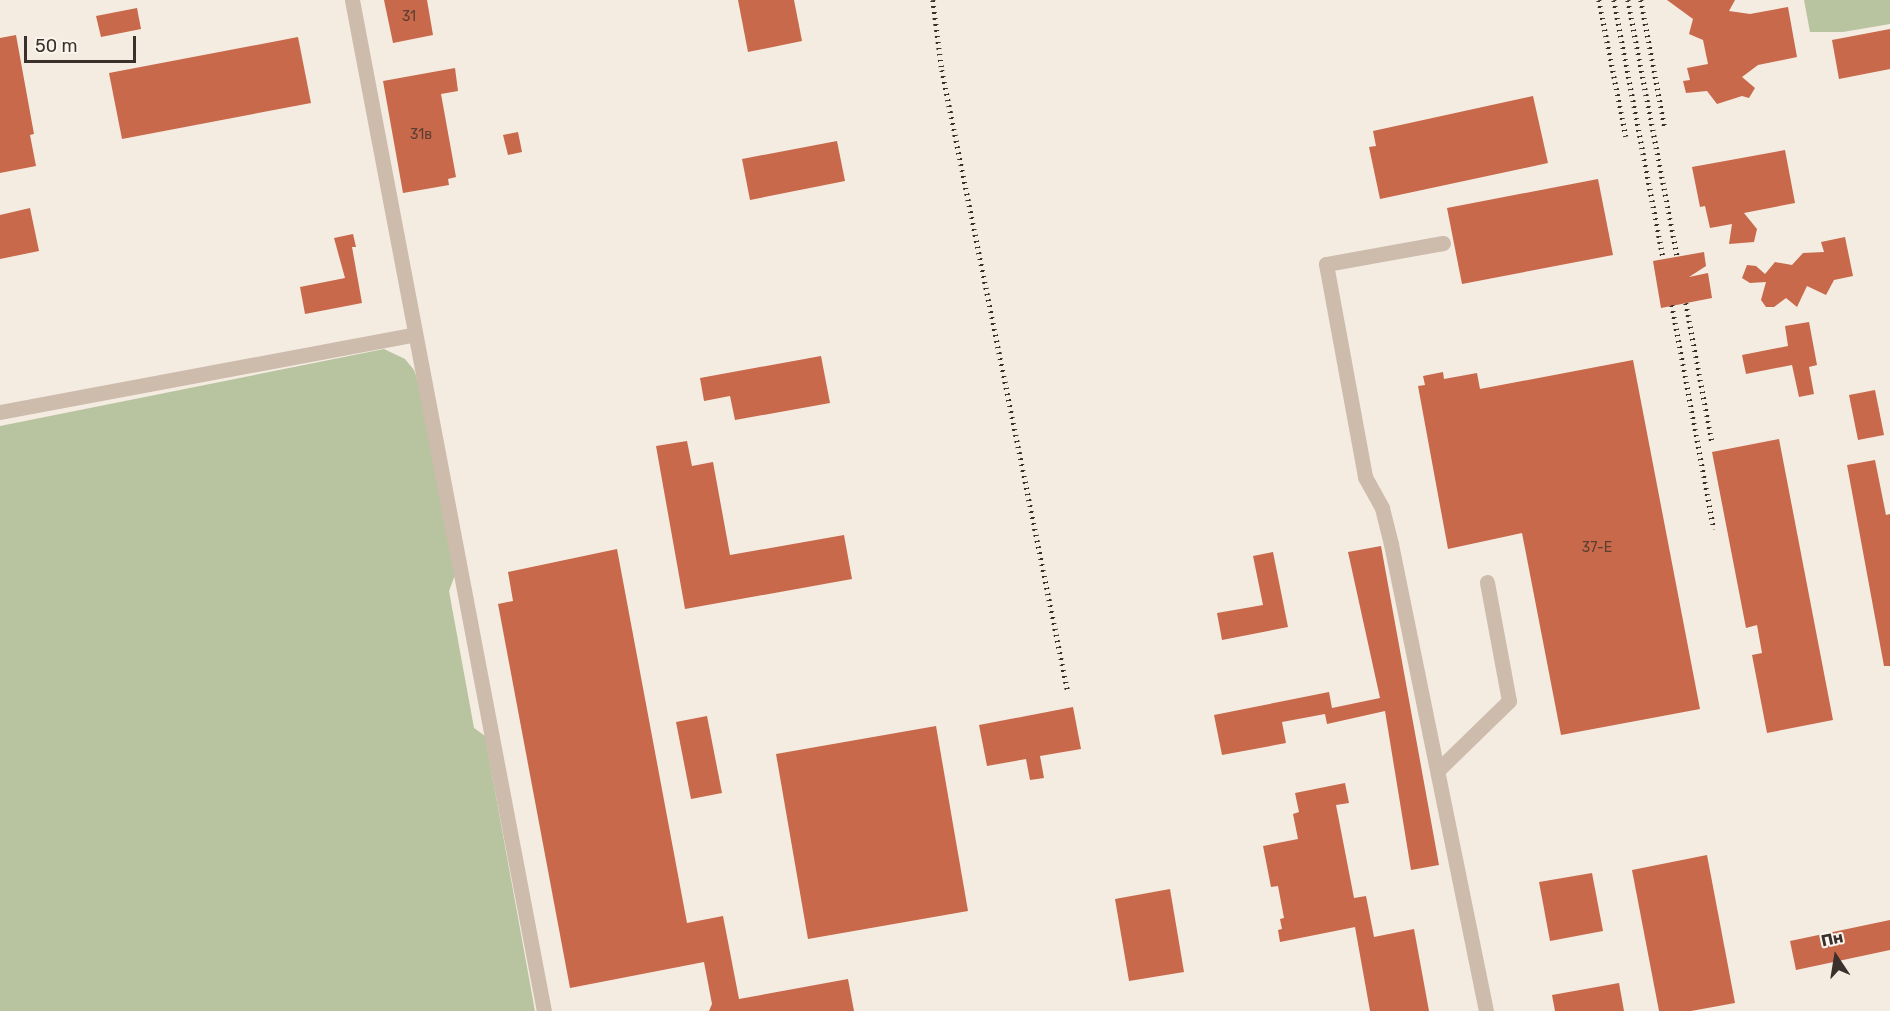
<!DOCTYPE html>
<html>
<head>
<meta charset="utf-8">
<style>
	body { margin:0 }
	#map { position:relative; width:1890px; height:1011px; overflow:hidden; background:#f4ebe1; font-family:Rubik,sans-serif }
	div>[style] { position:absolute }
	.green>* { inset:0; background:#b8c4a0 }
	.building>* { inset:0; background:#c8694b }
	.minor>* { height:15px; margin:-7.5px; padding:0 7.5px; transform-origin:7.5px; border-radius:7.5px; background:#cdbbac }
	.rail>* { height:4.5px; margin-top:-2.25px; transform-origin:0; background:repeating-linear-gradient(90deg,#3b302b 0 1.5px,transparent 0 6px) }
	span { translate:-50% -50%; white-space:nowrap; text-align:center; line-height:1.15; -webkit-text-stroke:6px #fbf5ee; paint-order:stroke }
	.number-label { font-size:14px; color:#5e3e33 }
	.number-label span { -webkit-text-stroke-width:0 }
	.north { position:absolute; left:1806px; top:927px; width:60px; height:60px; -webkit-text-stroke:4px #fbf5ee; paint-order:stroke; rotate:348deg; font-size:16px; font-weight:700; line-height:24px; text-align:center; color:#3b302b }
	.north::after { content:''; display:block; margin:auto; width:21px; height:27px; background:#3b302b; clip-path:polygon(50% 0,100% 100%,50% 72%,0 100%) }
	.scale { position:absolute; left:24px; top:36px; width:112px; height:27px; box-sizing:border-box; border:3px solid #3b302b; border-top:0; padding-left:8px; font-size:18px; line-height:21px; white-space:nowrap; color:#3b302b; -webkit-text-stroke:4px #fbf5ee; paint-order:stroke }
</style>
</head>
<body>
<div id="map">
	<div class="green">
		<div style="clip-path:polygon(1804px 0,1890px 0,1890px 24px,1843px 32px,1810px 32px)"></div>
		<div style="clip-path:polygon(384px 349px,405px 359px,414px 370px,423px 395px,455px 575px,449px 591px,474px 728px,485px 736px,535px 1011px,0 1011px,0 426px)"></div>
	</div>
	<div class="building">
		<div style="clip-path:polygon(384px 0,427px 0,433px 35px,393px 43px)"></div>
		<div style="clip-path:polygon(738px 0,794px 0,802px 41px,748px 52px)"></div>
		<div style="clip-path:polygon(1667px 0,1735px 0,1729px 11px,1750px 14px,1788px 7px,1797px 57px,1758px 65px,1742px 77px,1755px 88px,1749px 98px,1742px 96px,1717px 104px,1707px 91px,1686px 93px,1683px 81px,1690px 80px,1687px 68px,1708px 64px,1703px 40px,1689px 34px,1693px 19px)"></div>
		<div style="clip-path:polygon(137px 8px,141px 29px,101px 37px,96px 16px)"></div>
		<div style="clip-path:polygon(1890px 29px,1890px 69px,1839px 79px,1832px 40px)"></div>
		<div style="clip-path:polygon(16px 35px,34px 134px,30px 135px,36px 166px,0 173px,0 38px)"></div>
		<div style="clip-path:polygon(298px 37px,311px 103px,122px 139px,109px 73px)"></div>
		<div style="clip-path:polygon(455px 68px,458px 91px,441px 94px,456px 177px,448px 179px,449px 185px,403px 193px,383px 81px)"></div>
		<div style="clip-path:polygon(1533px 96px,1548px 163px,1380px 199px,1369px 147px,1376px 146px,1373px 131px)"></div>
		<div style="clip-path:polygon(518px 132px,522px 152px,508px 155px,503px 135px)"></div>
		<div style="clip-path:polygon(837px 141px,845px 181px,750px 200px,742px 159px)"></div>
		<div style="clip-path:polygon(1785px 150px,1795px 203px,1744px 213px,1757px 229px,1754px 242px,1729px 244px,1732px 224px,1710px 228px,1705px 206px,1700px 207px,1692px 167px)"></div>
		<div style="clip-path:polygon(1598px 179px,1613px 255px,1462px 284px,1447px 208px)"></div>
		<div style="clip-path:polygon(30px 208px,39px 251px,0 259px,0 215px)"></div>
		<div style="clip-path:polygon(353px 234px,356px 247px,352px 247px,362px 303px,305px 314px,300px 287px,345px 278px,334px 238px)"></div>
		<div style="clip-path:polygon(1845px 237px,1853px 276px,1834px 280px,1826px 295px,1807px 286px,1797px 307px,1786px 298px,1774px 307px,1766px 307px,1761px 300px,1766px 282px,1750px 283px,1742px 278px,1747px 265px,1756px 266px,1765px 274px,1775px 262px,1792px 265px,1803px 253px,1824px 252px,1821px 242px)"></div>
		<div style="clip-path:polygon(1704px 252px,1706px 266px,1689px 277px,1708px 273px,1712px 298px,1661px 308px,1653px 261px)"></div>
		<div style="clip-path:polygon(1809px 322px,1817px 365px,1809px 367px,1814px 394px,1799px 397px,1792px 365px,1746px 374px,1742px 355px,1788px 346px,1785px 326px)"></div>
		<div style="clip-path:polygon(821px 356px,830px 403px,735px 420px,730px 396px,704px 401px,700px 378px)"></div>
		<div style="clip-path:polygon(1633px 360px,1700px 709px,1561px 735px,1522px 533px,1448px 549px,1418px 386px,1425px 385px,1423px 376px,1443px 372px,1444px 379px,1477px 373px,1480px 389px)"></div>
		<div style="clip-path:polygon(1875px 390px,1884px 435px,1858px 440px,1849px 395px)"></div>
		<div style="clip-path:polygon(1779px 439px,1833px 720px,1767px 733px,1752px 655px,1762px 653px,1757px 625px,1746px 628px,1712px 452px)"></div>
		<div style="clip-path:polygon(687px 441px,692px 466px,713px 462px,730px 555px,844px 535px,852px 579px,685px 609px,656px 446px)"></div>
		<div style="clip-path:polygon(1875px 460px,1886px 515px,1890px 514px,1890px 666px,1884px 666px,1847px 465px)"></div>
		<div style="clip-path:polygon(1381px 546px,1439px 865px,1411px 870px,1385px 711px,1327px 724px,1325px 714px,1282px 722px,1286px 743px,1222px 755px,1214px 715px,1329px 692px,1332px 708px,1380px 698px,1348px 552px)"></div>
		<div style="clip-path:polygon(617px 549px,687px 923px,723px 916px,739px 999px,848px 979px,854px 1011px,709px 1011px,712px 1004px,704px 962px,570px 988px,498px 604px,513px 601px,508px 572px)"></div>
		<div style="clip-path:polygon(1273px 552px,1288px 627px,1222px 640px,1217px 613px,1263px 605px,1253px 556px)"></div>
		<div style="clip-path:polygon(1073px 707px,1081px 749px,1040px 756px,1044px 778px,1030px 780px,1026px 759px,987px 766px,979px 725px)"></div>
		<div style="clip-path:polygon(707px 716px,722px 793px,691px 799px,676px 722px)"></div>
		<div style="clip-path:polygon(936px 726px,968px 911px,808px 939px,776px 754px)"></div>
		<div style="clip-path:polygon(1345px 783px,1349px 803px,1336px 805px,1354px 898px,1366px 896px,1374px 937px,1414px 929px,1429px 1011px,1370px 1011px,1355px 927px,1280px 942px,1278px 930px,1282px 929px,1280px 919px,1284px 918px,1278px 886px,1271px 887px,1263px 846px,1298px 839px,1293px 814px,1299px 812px,1295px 793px)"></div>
		<div style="clip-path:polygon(1707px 855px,1735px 1003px,1691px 1011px,1659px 1011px,1632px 870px)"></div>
		<div style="clip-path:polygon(1592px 873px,1603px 931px,1550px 941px,1539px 882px)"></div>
		<div style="clip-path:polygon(1170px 889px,1184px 972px,1129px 981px,1115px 899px)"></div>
		<div style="clip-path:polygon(1890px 920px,1890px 950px,1796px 970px,1790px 941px)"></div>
		<div style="clip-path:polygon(1619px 983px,1624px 1011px,1555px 1011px,1552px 995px)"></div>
	</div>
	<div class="minor">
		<div style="left:352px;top:0;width:1029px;rotate:79.25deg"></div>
		<div style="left:1443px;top:243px;width:119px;rotate:169.8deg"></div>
		<div style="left:1326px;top:264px;width:217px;rotate:79.6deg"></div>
		<div style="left:1365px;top:477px;width:35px;rotate:61deg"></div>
		<div style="left:1382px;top:508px;width:37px;rotate:76deg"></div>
		<div style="left:1391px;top:544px;width:477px;rotate:78.5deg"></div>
		<div style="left:0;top:412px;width:422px;rotate:-10.6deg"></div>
		<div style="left:1438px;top:770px;width:99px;rotate:-44.2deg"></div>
		<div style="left:1509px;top:701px;width:121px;rotate:-100.5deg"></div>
	</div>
	<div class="rail">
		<div style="left:933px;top:0;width:71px;rotate:82.7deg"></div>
		<div style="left:942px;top:70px;width:635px;rotate:78.55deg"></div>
		<div style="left:1599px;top:0;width:139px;rotate:78.8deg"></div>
		<div style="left:1614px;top:0;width:262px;rotate:79.2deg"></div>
		<div style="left:1628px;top:0;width:260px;rotate:79.1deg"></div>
		<div style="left:1641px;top:0;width:130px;rotate:79.4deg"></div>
		<div style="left:1686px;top:303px;width:141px;rotate:79.4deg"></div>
		<div style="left:1672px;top:305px;width:228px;rotate:79.4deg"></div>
	</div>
	<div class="number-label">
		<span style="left:409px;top:17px">31</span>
		<span style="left:421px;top:135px">31в</span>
		<span style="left:1597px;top:548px">37-Е</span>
	</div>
	<div class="north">Пн</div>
	<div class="scale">50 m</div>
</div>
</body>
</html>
